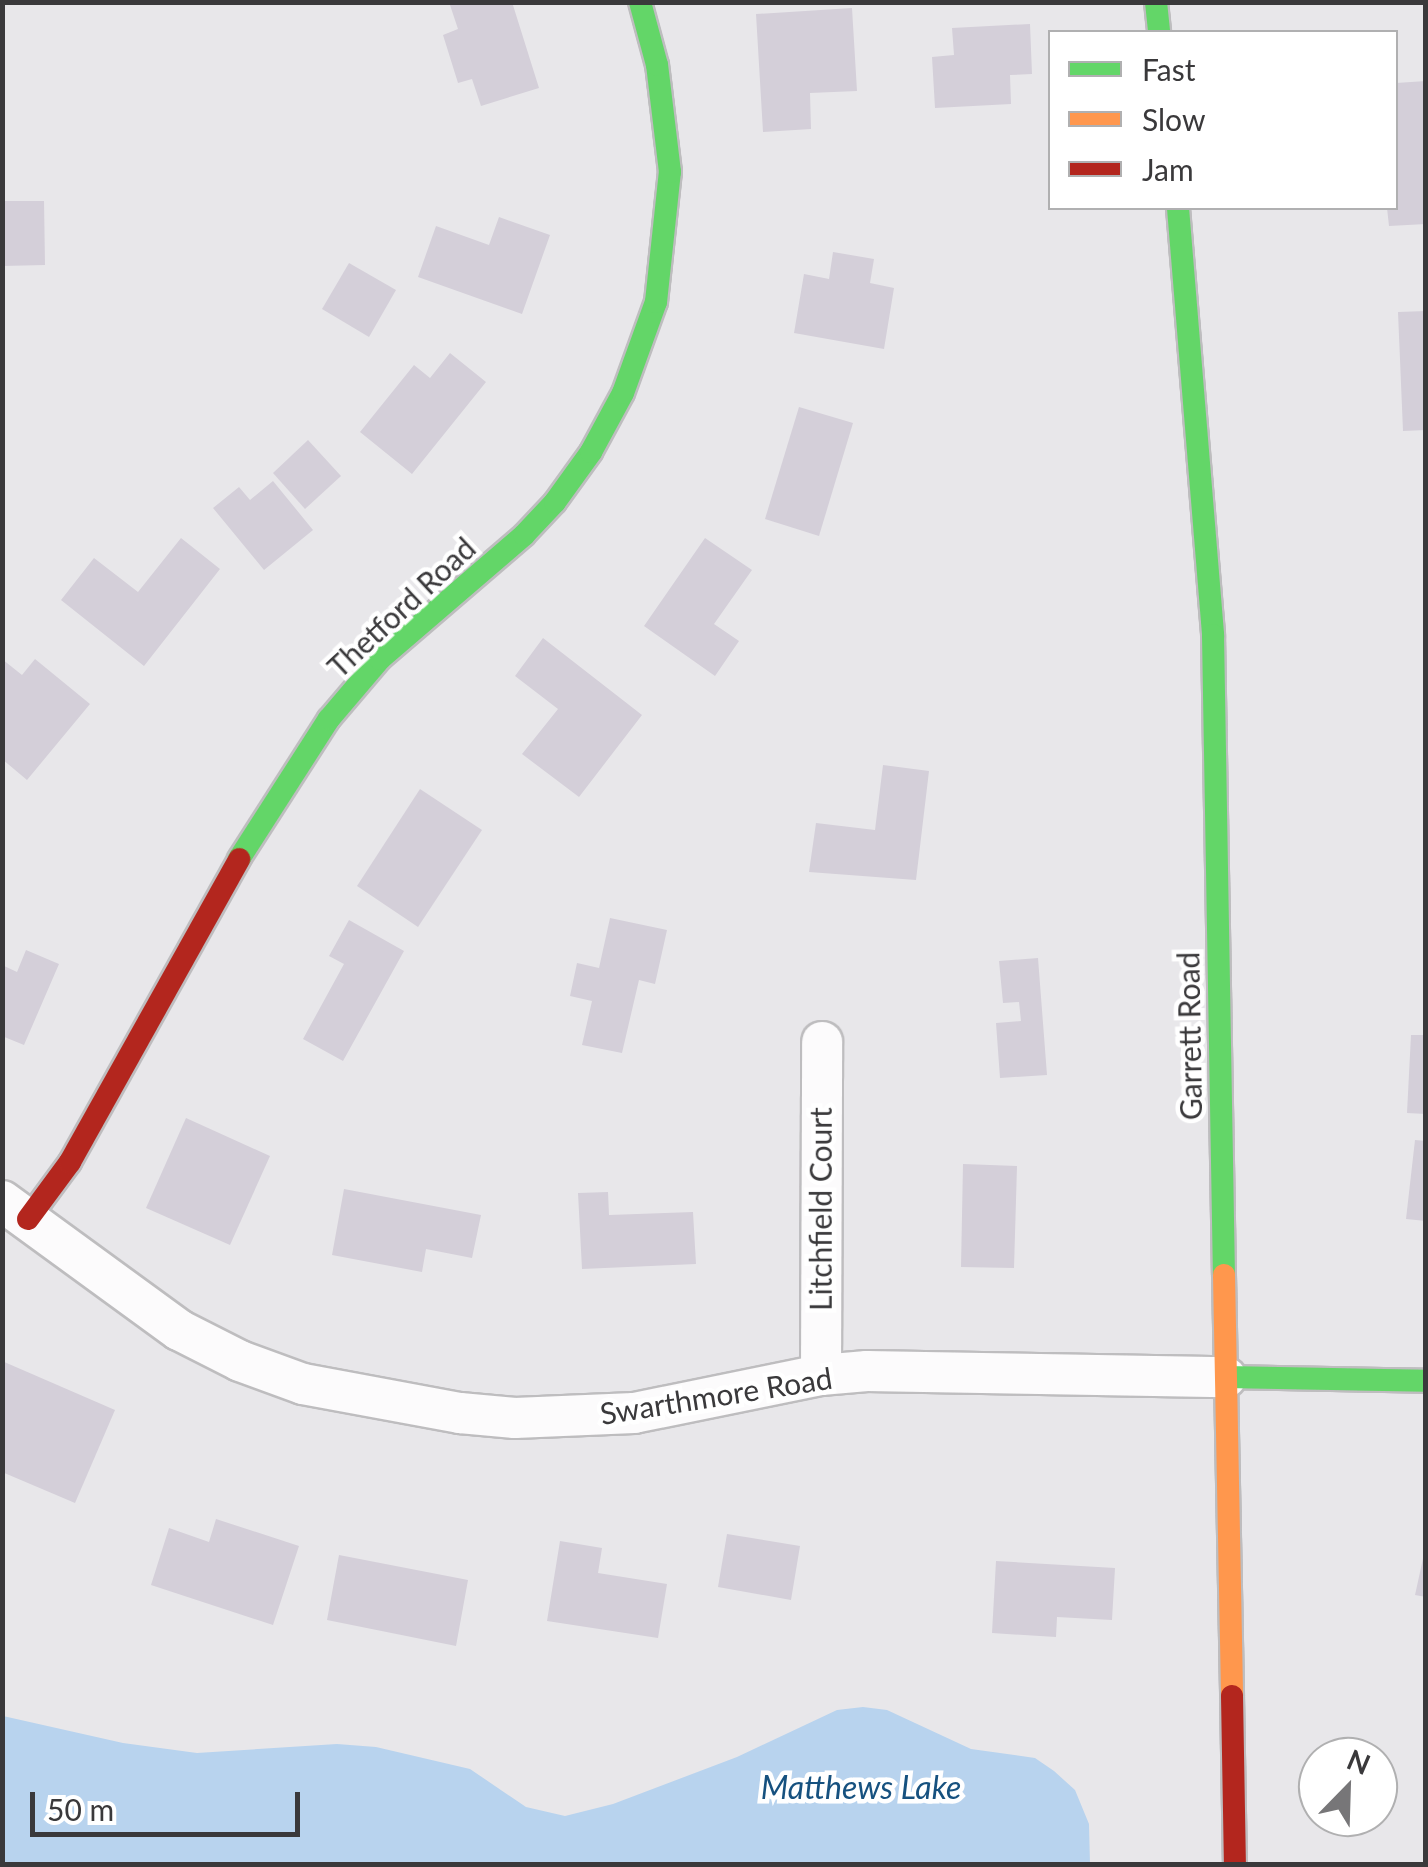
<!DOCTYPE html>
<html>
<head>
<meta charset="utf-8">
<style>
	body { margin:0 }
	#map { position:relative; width:1428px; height:1867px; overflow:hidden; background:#e8e7ea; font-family:Lato,sans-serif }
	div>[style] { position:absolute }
	.water>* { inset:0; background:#b8d3ee }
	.building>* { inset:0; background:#d4cfd9 }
	.roads { filter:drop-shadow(2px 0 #bebdbf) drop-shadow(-2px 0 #bebdbf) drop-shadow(0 2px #bebdbf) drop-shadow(0 -2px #bebdbf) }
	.street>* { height:40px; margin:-20px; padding:0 20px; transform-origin:20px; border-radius:20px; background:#fcfbfc }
	.fast>* { height:22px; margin:-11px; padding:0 11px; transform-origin:11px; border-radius:11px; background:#63d668 }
	.slow>* { height:22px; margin:-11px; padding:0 11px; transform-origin:11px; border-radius:11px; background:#ff974d }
	.jam>* { height:22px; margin:-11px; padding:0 11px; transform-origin:11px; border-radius:11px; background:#b3261e }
	span { translate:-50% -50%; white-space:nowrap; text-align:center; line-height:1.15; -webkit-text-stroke:9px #fff; paint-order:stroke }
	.street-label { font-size:30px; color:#3a393b }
	.water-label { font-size:32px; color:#16517f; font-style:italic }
	.frame { position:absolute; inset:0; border:5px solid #3a393b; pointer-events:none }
	.legend { position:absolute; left:1048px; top:30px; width:350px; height:180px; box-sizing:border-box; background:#fff; border:2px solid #b0b0b1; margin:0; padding:12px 18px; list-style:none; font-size:30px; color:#3a393b }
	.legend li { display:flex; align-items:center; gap:20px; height:50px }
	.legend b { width:50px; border:2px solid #b0b0b1 }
	.north { position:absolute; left:1298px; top:1737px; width:100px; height:100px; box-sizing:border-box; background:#fff; border:2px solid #b0b0b1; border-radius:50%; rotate:23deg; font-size:28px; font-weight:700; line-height:40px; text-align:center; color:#3a393b }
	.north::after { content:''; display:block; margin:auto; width:35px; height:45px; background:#777678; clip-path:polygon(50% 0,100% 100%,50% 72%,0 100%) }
	.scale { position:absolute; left:30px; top:1792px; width:270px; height:45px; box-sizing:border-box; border:5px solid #3a393b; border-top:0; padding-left:12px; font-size:30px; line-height:35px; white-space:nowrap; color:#3a393b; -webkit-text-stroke:8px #fff; paint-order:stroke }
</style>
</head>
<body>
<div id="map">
	<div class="water">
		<div style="clip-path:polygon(863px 1707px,887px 1710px,971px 1749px,1035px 1758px,1054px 1771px,1075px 1790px,1089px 1824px,1090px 1864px,3px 1864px,3px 1716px,123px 1743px,197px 1753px,337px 1744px,376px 1747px,470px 1769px,526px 1807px,565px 1816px,613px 1804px,737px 1757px,837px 1710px)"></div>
	</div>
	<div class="building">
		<div style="clip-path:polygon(449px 2px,512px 2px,539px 88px,481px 106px,472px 79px,458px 83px,443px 35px,458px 29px)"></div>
		<div style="clip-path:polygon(852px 8px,857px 91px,810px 93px,811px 129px,763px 132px,756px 14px)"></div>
		<div style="clip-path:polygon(1030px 24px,1032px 74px,1010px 75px,1011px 104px,935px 108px,932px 57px,954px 55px,952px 28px)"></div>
		<div style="clip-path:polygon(1426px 81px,1426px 224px,1389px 226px,1387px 208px,1396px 208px,1396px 83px)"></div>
		<div style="clip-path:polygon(2px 201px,44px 201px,45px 265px,2px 266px)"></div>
		<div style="clip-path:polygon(499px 217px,550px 235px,522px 314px,418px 277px,436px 226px,489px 245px)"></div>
		<div style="clip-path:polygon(833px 252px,874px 259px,870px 283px,894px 288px,884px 349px,794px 333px,804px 274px,829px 279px)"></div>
		<div style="clip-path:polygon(349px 263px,396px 290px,369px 337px,322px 309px)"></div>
		<div style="clip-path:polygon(1426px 311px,1426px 430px,1403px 431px,1398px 312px)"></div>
		<div style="clip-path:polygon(450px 353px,486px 382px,412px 474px,360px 432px,414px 365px,430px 378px)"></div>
		<div style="clip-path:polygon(799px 407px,853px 423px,819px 536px,765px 519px)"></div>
		<div style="clip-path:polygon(308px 440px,341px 476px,305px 509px,273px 473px)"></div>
		<div style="clip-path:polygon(273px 481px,313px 530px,264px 570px,213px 508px,239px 487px,250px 500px)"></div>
		<div style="clip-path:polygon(181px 538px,220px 569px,144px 666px,61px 600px,94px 558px,138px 592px)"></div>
		<div style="clip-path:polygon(705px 538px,752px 570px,714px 624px,739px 641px,715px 676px,644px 626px)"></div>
		<div style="clip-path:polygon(543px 638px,642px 715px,579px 797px,522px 754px,558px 709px,515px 676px)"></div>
		<div style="clip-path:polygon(2px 659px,22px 675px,35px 659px,90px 704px,27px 780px,2px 759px)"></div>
		<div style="clip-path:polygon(883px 765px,929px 771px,916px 880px,809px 872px,816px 823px,875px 830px)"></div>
		<div style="clip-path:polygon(420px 789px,482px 830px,418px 927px,357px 886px)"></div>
		<div style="clip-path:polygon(610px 918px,667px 930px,655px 984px,639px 980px,622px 1053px,582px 1045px,592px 1001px,570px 996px,577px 963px,599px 968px)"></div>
		<div style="clip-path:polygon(349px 920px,404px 951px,343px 1061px,303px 1039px,344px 964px,329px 956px)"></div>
		<div style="clip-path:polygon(26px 950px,59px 964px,24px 1045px,2px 1036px,2px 965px,17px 972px)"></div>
		<div style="clip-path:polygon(1038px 958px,1047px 1075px,1000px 1078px,996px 1023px,1021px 1021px,1019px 1002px,1003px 1003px,999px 961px)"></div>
		<div style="clip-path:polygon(1411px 1035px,1426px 1035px,1426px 1114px,1407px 1113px)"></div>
		<div style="clip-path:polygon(186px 1118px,270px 1156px,230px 1245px,146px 1208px)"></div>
		<div style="clip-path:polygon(1415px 1140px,1426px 1141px,1426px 1221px,1406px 1219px)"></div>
		<div style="clip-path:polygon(963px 1164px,1017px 1166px,1014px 1268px,961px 1267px)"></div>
		<div style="clip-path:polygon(344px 1189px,481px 1215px,472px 1258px,426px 1249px,422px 1272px,332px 1255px)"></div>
		<div style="clip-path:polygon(608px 1192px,609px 1215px,693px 1212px,696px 1264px,582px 1269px,578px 1193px)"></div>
		<div style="clip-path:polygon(2px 1361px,115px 1410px,75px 1503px,2px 1472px)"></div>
		<div style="clip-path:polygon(216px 1519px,299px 1546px,273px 1625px,151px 1585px,169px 1528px,209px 1542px)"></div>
		<div style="clip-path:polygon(727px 1534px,800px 1546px,791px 1600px,718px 1587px)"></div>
		<div style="clip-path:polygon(560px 1541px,602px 1548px,598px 1573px,667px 1584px,658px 1638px,547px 1621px)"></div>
		<div style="clip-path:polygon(1424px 1554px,1426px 1554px,1426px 1597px,1415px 1595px)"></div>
		<div style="clip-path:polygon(339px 1555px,468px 1580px,456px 1646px,327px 1620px)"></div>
		<div style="clip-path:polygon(996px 1561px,1115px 1568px,1112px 1620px,1057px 1617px,1056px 1637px,992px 1633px)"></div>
	</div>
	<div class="roads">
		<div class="street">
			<div style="left:2px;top:1201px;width:219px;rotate:36.1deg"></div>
			<div style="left:179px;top:1330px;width:68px;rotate:26.9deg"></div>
			<div style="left:240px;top:1361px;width:67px;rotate:20.1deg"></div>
			<div style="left:303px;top:1384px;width:160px;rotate:10.5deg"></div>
			<div style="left:460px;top:1413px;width:55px;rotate:5.2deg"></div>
			<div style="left:515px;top:1418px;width:119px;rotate:-2.4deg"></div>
			<div style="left:634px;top:1413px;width:191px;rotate:-11.5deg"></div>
			<div style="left:821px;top:1375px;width:46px;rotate:-5deg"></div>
			<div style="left:867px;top:1371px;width:359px;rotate:1deg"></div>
			<div style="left:821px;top:1375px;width:333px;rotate:-89.8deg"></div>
		</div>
		<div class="fast">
			<div style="left:1156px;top:2px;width:30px;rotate:84deg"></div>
			<div style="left:1178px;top:208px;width:428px;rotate:85.3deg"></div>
			<div style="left:1213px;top:635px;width:640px;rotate:89.02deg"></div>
			<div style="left:239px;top:859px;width:166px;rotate:-57.3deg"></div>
			<div style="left:329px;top:719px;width:79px;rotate:-49.6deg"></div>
			<div style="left:380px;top:659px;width:190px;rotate:-40.7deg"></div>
			<div style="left:524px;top:535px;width:45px;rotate:-46.8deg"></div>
			<div style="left:555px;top:502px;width:62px;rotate:-54.2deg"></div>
			<div style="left:591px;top:452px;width:67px;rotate:-61.5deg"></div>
			<div style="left:623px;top:393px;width:97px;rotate:-70.1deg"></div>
			<div style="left:656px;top:302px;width:131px;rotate:-83.9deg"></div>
			<div style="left:670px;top:172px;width:108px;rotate:-96.9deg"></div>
			<div style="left:657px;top:65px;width:65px;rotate:-105.1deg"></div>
			<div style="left:1226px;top:1377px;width:200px;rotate:1.1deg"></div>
		</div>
		<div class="slow">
			<div style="left:1224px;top:1275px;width:421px;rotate:88.9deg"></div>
		</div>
		<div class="jam">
			<div style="left:28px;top:1219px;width:71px;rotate:-53.6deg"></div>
			<div style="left:70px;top:1162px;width:347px;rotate:-60.8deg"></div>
			<div style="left:1232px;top:1696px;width:168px;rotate:89deg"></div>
		</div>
	</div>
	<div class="street-label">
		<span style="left:401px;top:607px;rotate:-43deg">Thetford Road</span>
		<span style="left:1189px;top:1036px;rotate:-91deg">Garrett Road</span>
		<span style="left:820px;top:1209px;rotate:-90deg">Litchfield Court</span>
		<span style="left:716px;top:1395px;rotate:-9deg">Swarthmore Road</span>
	</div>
	<div class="water-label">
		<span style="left:861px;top:1787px">Matthews Lake</span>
	</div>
	<div class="frame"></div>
	<ul class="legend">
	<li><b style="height:12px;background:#63d668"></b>Fast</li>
	<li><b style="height:12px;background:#ff974d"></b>Slow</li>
	<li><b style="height:12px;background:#b3261e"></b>Jam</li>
	</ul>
	<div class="north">N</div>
	<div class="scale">50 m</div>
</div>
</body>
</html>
